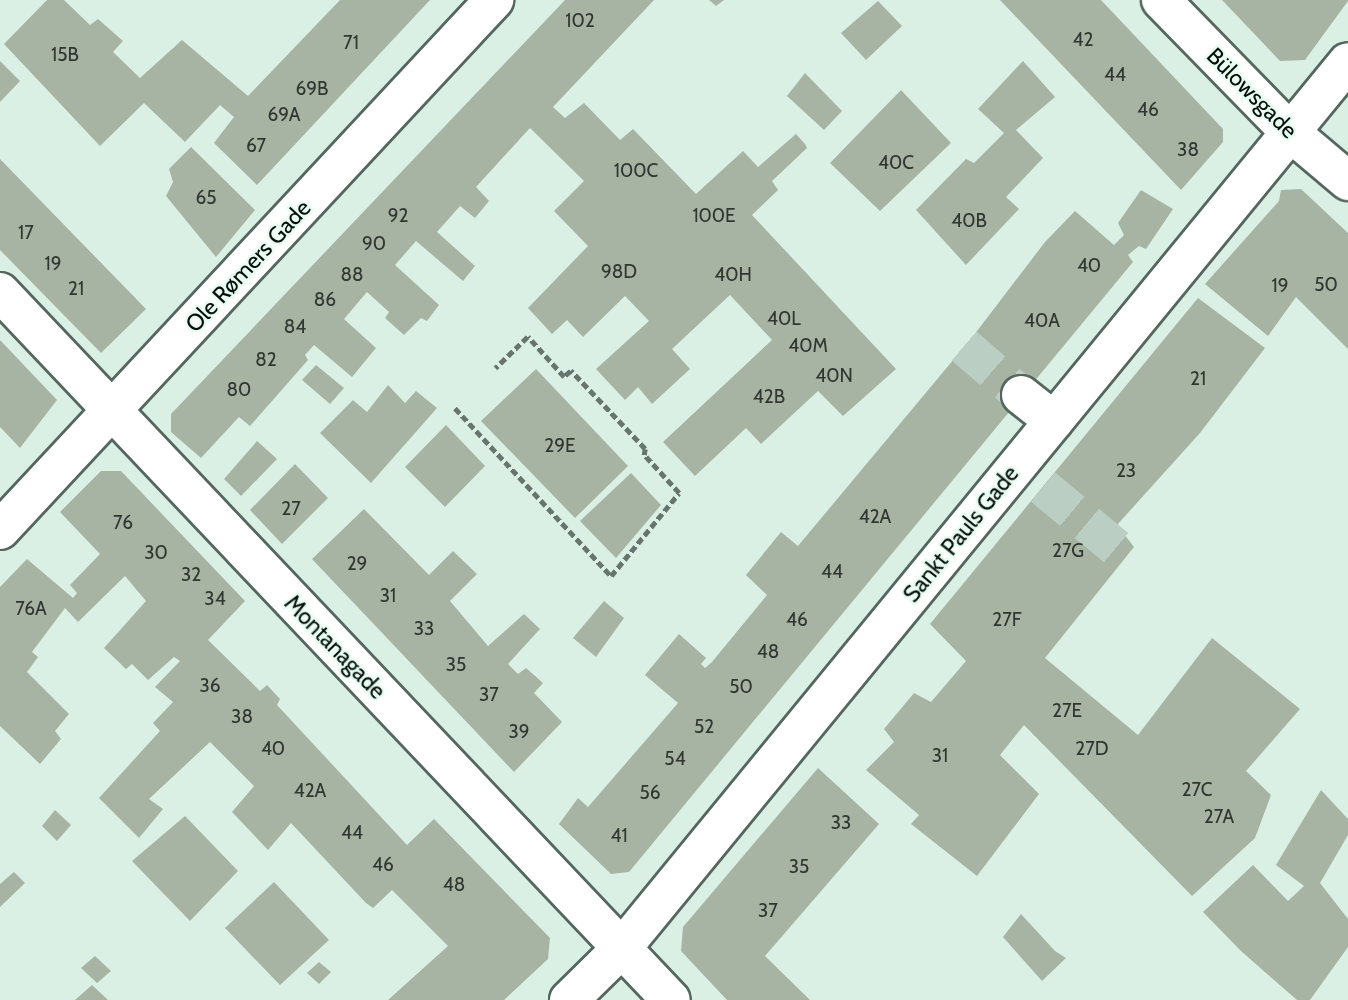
<!DOCTYPE html>
<html>
<head>
<meta charset="utf-8">
<style>
	body { margin:0 }
	#map { position:relative; width:1348px; height:1000px; overflow:hidden; background:#daf0e5; font-family:Cabin,sans-serif }
	div>[style] { position:absolute }
	.building>* { inset:0; background:#a7b4a3 }
	.minor-tunnel>* { height:38px; margin-top:-19px; transform-origin:0; background:repeating-linear-gradient(90deg,#bacec4 0 38px,transparent 0 57px) }
	.path>* { height:4.5px; margin-top:-2.25px; transform-origin:0; background:repeating-linear-gradient(90deg,#67756e 0 7px,transparent 0 10.5px) }
	.roads { filter:drop-shadow(2px 0 #54675e) drop-shadow(-2px 0 #54675e) drop-shadow(0 2px #54675e) drop-shadow(0 -2px #54675e) }
	.minor>* { height:38px; margin:-19px; padding:0 19px; transform-origin:19px; border-radius:19px; background:#fff }
	span { translate:-50% -50%; white-space:nowrap; text-align:center; line-height:1.15; -webkit-text-stroke:5px #e7fdf2; paint-order:stroke }
	.number-label { font-size:19px; color:#2f3730 }
	.number-label span { -webkit-text-stroke-width:0 }
	.street-label { font-size:23px; color:#070d0a }
</style>
</head>
<body>
<div id="map">
	<div class="building">
		<div style="clip-path:polygon(47px 0,64px 0,90px 25px,98px 19px,123px 41px,113px 52px,140px 78px,182px 40px,248px 96px,340px 0,430px 0,257px 185px,214px 143px,234px 117px,220px 105px,185px 142px,144px 103px,100px 146px,4px 44px)"></div>
		<div style="clip-path:polygon(565px 0,654px 0,553px 107px,565px 118px,584px 103px,620px 140px,633px 129px,696px 194px,743px 151px,758px 167px,796px 134px,805px 144px,807px 148px,772px 181px,778px 190px,752px 215px,896px 369px,843px 416px,818px 391px,761px 444px,746px 428px,695px 476px,663px 442px,772px 340px,730px 295px,672px 349px,690px 369px,652px 404px,638px 387px,625px 400px,596px 369px,649px 321px,625px 296px,583px 337px,567px 320px,552px 334px,528px 308px,588px 246px,554px 211px,584px 181px,530px 128px,476px 187px,489px 201px,475px 218px,460px 206px,437px 232px,475px 266px,463px 281px,416px 241px,395px 265px,439px 305px,427px 321px,421px 318px,404px 335px,385px 318px,389px 312px,367px 292px,344px 319px,376px 348px,352px 377px,314px 345px,305px 355px,308px 360px,250px 426px,239px 417px,201px 458px,171px 432px,171px 414px)"></div>
		<div style="clip-path:polygon(709px 0,724px 0,716px 6px)"></div>
		<div style="clip-path:polygon(1000px 0,1101px 0,1223px 129px,1223px 142px,1181px 190px)"></div>
		<div style="clip-path:polygon(1222px 0,1348px 0,1348px 1px,1305px 60px,1280px 61px)"></div>
		<div style="clip-path:polygon(878px 1px,902px 26px,866px 60px,841px 33px)"></div>
		<div style="clip-path:polygon(0 61px,20px 81px,0 102px)"></div>
		<div style="clip-path:polygon(1023px 61px,1055px 97px,1016px 130px,1043px 158px,1006px 197px,1019px 209px,966px 265px,916px 210px,966px 159px,974px 163px,1004px 133px,978px 109px)"></div>
		<div style="clip-path:polygon(805px 73px,842px 111px,824px 130px,787px 96px)"></div>
		<div style="clip-path:polygon(901px 90px,951px 143px,880px 211px,830px 163px)"></div>
		<div style="clip-path:polygon(191px 147px,255px 210px,216px 257px,166px 196px,173px 182px,169px 169px)"></div>
		<div style="clip-path:polygon(0 159px,146px 309px,101px 353px,0 250px)"></div>
		<div style="clip-path:polygon(1301px 189px,1348px 233px,1348px 349px,1296px 297px,1268px 336px,1205px 284px,1279px 201px,1281px 190px)"></div>
		<div style="clip-path:polygon(1141px 190px,1173px 209px,1146px 249px,1139px 246px,1128px 255px,1133px 262px,629px 872px,611px 874px,559px 824px,578px 798px,588px 807px,678px 703px,645px 675px,679px 634px,706px 658px,701px 664px,705px 668px,712px 662px,767px 595px,746px 575px,781px 532px,798px 546px,974px 335px,1045px 242px,1075px 211px,1114px 245px,1124px 235px,1118px 223px)"></div>
		<div style="clip-path:polygon(1198px 298px,1265px 348px,1200px 433px,1117px 525px,1134px 547px,1045px 658px,1138px 735px,1212px 638px,1300px 709px,1246px 771px,1271px 795px,1255px 838px,1192px 896px,1024px 725px,1000px 755px,1039px 794px,977px 876px,911px 824px,919px 815px,866px 770px,894px 742px,884px 729px,914px 693px,931px 702px,966px 661px,930px 624px)"></div>
		<div style="clip-path:polygon(0 340px,57px 400px,20px 448px,0 427px)"></div>
		<div style="clip-path:polygon(316px 365px,344px 388px,330px 404px,302px 380px)"></div>
		<div style="clip-path:polygon(536px 369px,628px 466px,575px 518px,481px 421px)"></div>
		<div style="clip-path:polygon(388px 385px,405px 403px,416px 391px,437px 408px,371px 483px,320px 433px,353px 400px,367px 412px)"></div>
		<div style="clip-path:polygon(446px 425px,485px 466px,445px 507px,405px 467px)"></div>
		<div style="clip-path:polygon(257px 441px,277px 459px,241px 496px,224px 479px)"></div>
		<div style="clip-path:polygon(295px 464px,328px 498px,282px 544px,250px 510px)"></div>
		<div style="clip-path:polygon(101px 471px,121px 471px,245px 601px,208px 640px,260px 691px,267px 685px,280px 699px,277px 705px,407px 845px,434px 819px,550px 938px,548px 959px,504px 1000px,388px 1000px,448px 946px,392px 890px,373px 908px,366px 903px,291px 823px,268px 850px,232px 812px,254px 786px,210px 742px,149px 799px,163px 809px,139px 838px,99px 798px,160px 731px,153px 723px,173px 702px,155px 687px,180px 661px,174px 657px,148px 680px,132px 664px,126px 669px,104px 648px,146px 601px,125px 576px,78px 622px,65px 608px,32px 652px,38px 657px,27px 672px,69px 714px,55px 731px,61px 739px,40px 764px,0 726px,0 587px,27px 559px,73px 598px,77px 593px,70px 585px,100px 554px,60px 512px)"></div>
		<div style="clip-path:polygon(631px 473px,661px 505px,616px 558px,580px 521px)"></div>
		<div style="clip-path:polygon(364px 509px,429px 575px,453px 551px,477px 574px,450px 601px,488px 646px,524px 614px,540px 629px,508px 664px,518px 674px,526px 668px,543px 683px,534px 693px,562px 722px,514px 772px,312px 559px)"></div>
		<div style="clip-path:polygon(604px 601px,624px 618px,596px 657px,573px 638px)"></div>
		<div style="clip-path:polygon(818px 768px,879px 824px,765px 956px,810px 1000px,727px 1000px,681px 951px,683px 927px)"></div>
		<div style="clip-path:polygon(1321px 790px,1348px 819px,1348px 835px,1320px 883px,1348px 919px,1348px 947px,1310px 1000px,1297px 1000px,1241px 951px,1203px 912px,1253px 865px,1288px 901px,1304px 886px,1276px 865px)"></div>
		<div style="clip-path:polygon(55px 810px,71px 825px,57px 841px,42px 826px)"></div>
		<div style="clip-path:polygon(185px 816px,238px 871px,190px 921px,132px 861px)"></div>
		<div style="clip-path:polygon(14px 872px,25px 883px,0 907px,0 884px)"></div>
		<div style="clip-path:polygon(274px 882px,329px 940px,280px 985px,225px 928px)"></div>
		<div style="clip-path:polygon(1021px 914px,1055px 951px,1066px 958px,1042px 981px,1003px 937px)"></div>
		<div style="clip-path:polygon(95px 956px,111px 971px,97px 983px,81px 968px)"></div>
		<div style="clip-path:polygon(319px 962px,331px 972px,319px 984px,307px 973px)"></div>
		<div style="clip-path:polygon(92px 985px,108px 1000px,75px 1000px)"></div>
	</div>
	<div class="minor-tunnel">
		<div style="left:964px;top:346px;width:75px;rotate:40.7deg"></div>
		<div style="left:1043px;top:487px;width:108px;rotate:39.7deg"></div>
	</div>
	<div class="path">
		<div style="left:455px;top:408px;width:229px;rotate:47.1deg"></div>
		<div style="left:611px;top:576px;width:107px;rotate:-50.7deg"></div>
		<div style="left:679px;top:493px;width:52px;rotate:-132.6deg"></div>
		<div style="left:644px;top:455px;width:6px;rotate:-81deg"></div>
		<div style="left:645px;top:449px;width:108px;rotate:-133.5deg"></div>
		<div style="left:571px;top:371px;width:9px;rotate:139deg"></div>
		<div style="left:564px;top:377px;width:54px;rotate:-132deg"></div>
		<div style="left:528px;top:337px;width:45px;rotate:135.9deg"></div>
	</div>
	<div class="roads">
		<div class="minor">
			<div style="left:1161px;top:0;width:185px;rotate:45.7deg"></div>
			<div style="left:1290px;top:132px;width:76px;rotate:40.2deg"></div>
			<div style="left:0;top:292px;width:975px;rotate:46.54deg"></div>
			<div style="left:1021px;top:395px;width:42px;rotate:38.2deg"></div>
			<div style="left:0;top:530px;width:725px;rotate:-47.01deg"></div>
			<div style="left:569px;top:1000px;width:74px;rotate:-44.5deg"></div>
			<div style="left:622px;top:948px;width:1145px;rotate:-50.67deg"></div>
		</div>
	</div>
	<div class="number-label">
		<span style="left:580px;top:21px">102</span>
		<span style="left:1083px;top:40px">42</span>
		<span style="left:351px;top:43px">71</span>
		<span style="left:65px;top:55px">15B</span>
		<span style="left:1115px;top:75px">44</span>
		<span style="left:312px;top:89px">69B</span>
		<span style="left:1148px;top:110px">46</span>
		<span style="left:284px;top:115px">69A</span>
		<span style="left:256px;top:146px">67</span>
		<span style="left:1188px;top:150px">38</span>
		<span style="left:896px;top:163px">40C</span>
		<span style="left:636px;top:171px">100C</span>
		<span style="left:206px;top:198px">65</span>
		<span style="left:398px;top:216px">92</span>
		<span style="left:714px;top:216px">100E</span>
		<span style="left:969px;top:221px">40B</span>
		<span style="left:26px;top:233px">17</span>
		<span style="left:374px;top:244px">90</span>
		<span style="left:53px;top:264px">19</span>
		<span style="left:1089px;top:266px">40</span>
		<span style="left:619px;top:272px">98D</span>
		<span style="left:352px;top:275px">88</span>
		<span style="left:733px;top:275px">40H</span>
		<span style="left:1326px;top:285px">50</span>
		<span style="left:1280px;top:286px">19</span>
		<span style="left:76px;top:289px">21</span>
		<span style="left:325px;top:300px">86</span>
		<span style="left:784px;top:319px">40L</span>
		<span style="left:1042px;top:321px">40A</span>
		<span style="left:295px;top:327px">84</span>
		<span style="left:808px;top:346px">40M</span>
		<span style="left:266px;top:360px">82</span>
		<span style="left:834px;top:376px">40N</span>
		<span style="left:1198px;top:379px">21</span>
		<span style="left:239px;top:390px">80</span>
		<span style="left:769px;top:397px">42B</span>
		<span style="left:560px;top:446px">29E</span>
		<span style="left:1126px;top:471px">23</span>
		<span style="left:291px;top:509px">27</span>
		<span style="left:875px;top:517px">42A</span>
		<span style="left:123px;top:523px">76</span>
		<span style="left:1068px;top:551px">27G</span>
		<span style="left:156px;top:553px">30</span>
		<span style="left:357px;top:564px">29</span>
		<span style="left:832px;top:572px">44</span>
		<span style="left:191px;top:575px">32</span>
		<span style="left:388px;top:596px">31</span>
		<span style="left:215px;top:599px">34</span>
		<span style="left:31px;top:609px">76A</span>
		<span style="left:797px;top:620px">46</span>
		<span style="left:1007px;top:620px">27F</span>
		<span style="left:424px;top:629px">33</span>
		<span style="left:768px;top:652px">48</span>
		<span style="left:456px;top:665px">35</span>
		<span style="left:210px;top:686px">36</span>
		<span style="left:741px;top:687px">50</span>
		<span style="left:489px;top:695px">37</span>
		<span style="left:1067px;top:711px">27E</span>
		<span style="left:242px;top:717px">38</span>
		<span style="left:704px;top:727px">52</span>
		<span style="left:519px;top:732px">39</span>
		<span style="left:273px;top:749px">40</span>
		<span style="left:1092px;top:749px">27D</span>
		<span style="left:940px;top:756px">31</span>
		<span style="left:675px;top:759px">54</span>
		<span style="left:1197px;top:790px">27C</span>
		<span style="left:310px;top:791px">42A</span>
		<span style="left:650px;top:793px">56</span>
		<span style="left:1219px;top:817px">27A</span>
		<span style="left:841px;top:823px">33</span>
		<span style="left:352px;top:833px">44</span>
		<span style="left:619px;top:836px">41</span>
		<span style="left:383px;top:865px">46</span>
		<span style="left:799px;top:867px">35</span>
		<span style="left:454px;top:885px">48</span>
		<span style="left:768px;top:911px">37</span>
	</div>
	<div class="street-label">
		<span style="left:1252px;top:93px;rotate:45deg">Bülowsgade</span>
		<span style="left:248px;top:266px;rotate:-47deg">Ole Rømers Gade</span>
		<span style="left:961px;top:534px;rotate:-51deg">Sankt Pauls Gade</span>
		<span style="left:335px;top:647px;rotate:46deg">Montanagade</span>
	</div>
</div>
</body>
</html>
